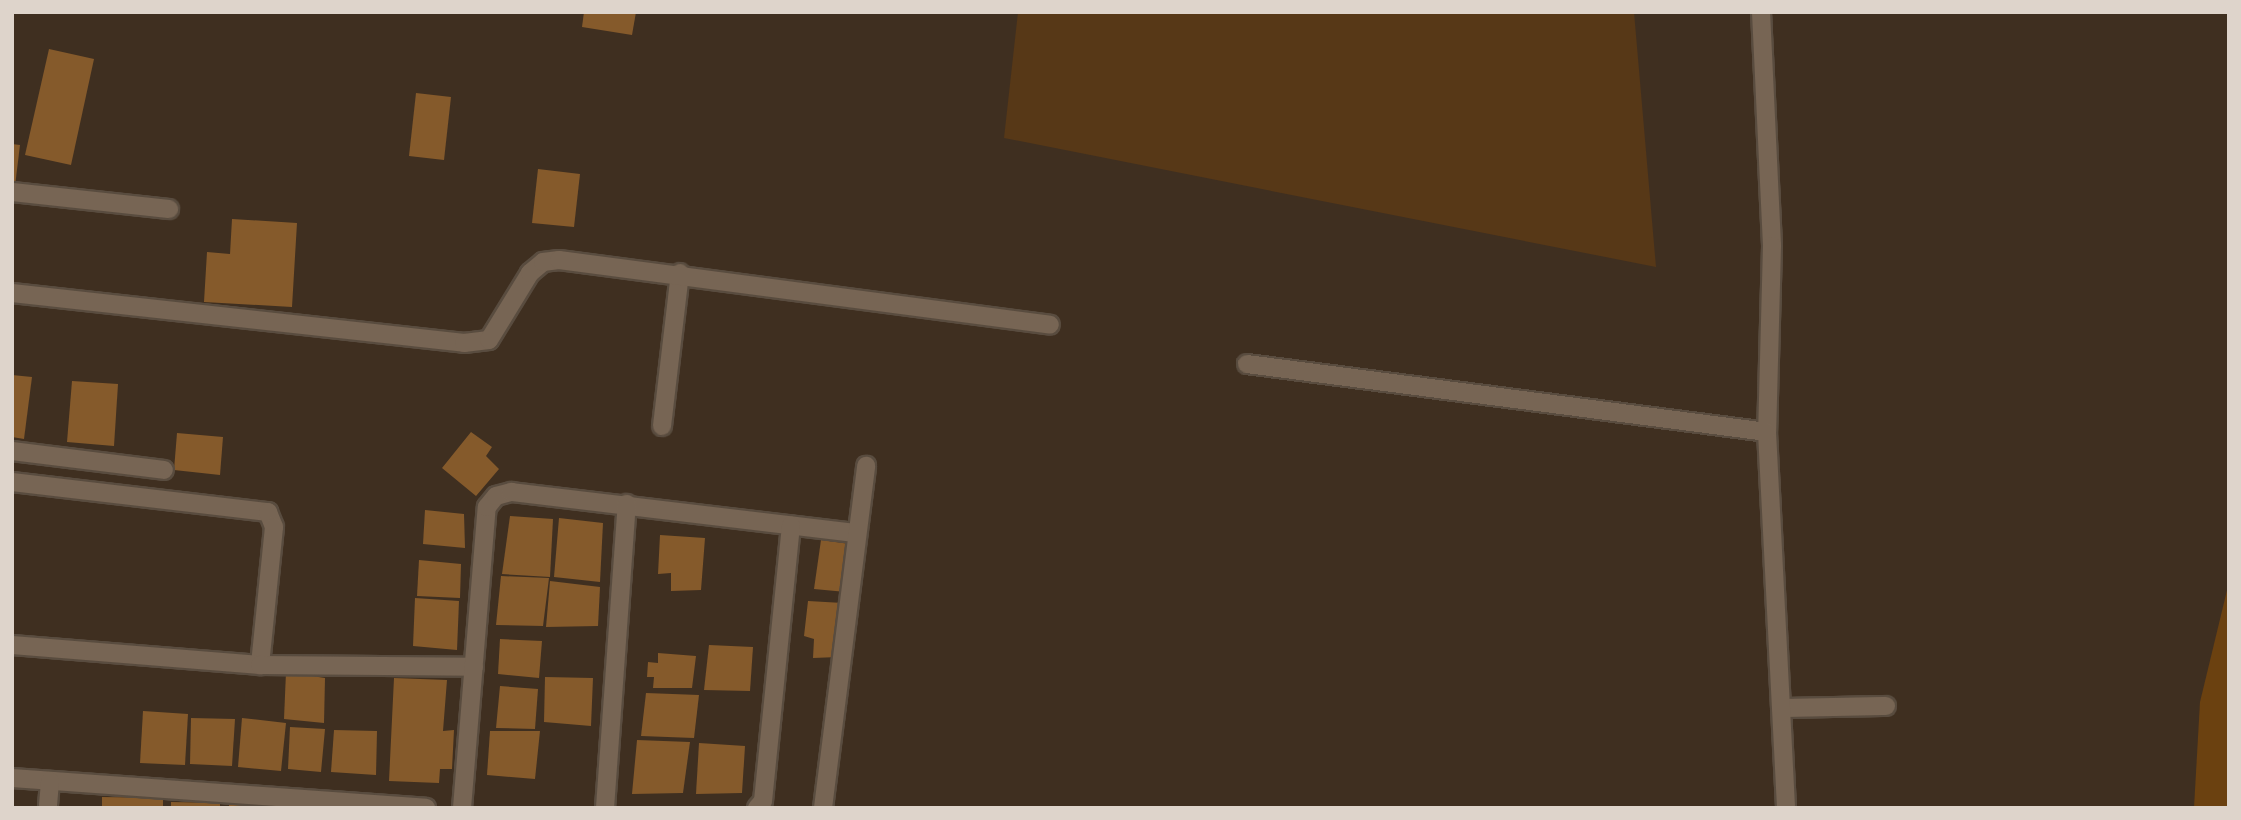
<!DOCTYPE html>
<html>
<head>
<meta charset="utf-8">
<style>
	body { margin:0 }
	#map { position:relative; width:2241px; height:820px; overflow:hidden; background:#3f2f20; font-family:"Asap Condensed",sans-serif }
	div>[style] { position:absolute }
	.green>* { inset:0; background:#573817 }
	.water>* { inset:0; background:#6b4110 }
	.building>* { inset:0; background:#855a2b }
	.roads { filter:drop-shadow(2px 0 #594c3f) drop-shadow(-2px 0 #594c3f) drop-shadow(0 2px #594c3f) drop-shadow(0 -2px #594c3f) }
	.service>* { height:18px; margin:-9px; padding:0 9px; transform-origin:9px; border-radius:9px; background:#776554 }
	.minor>* { height:18px; margin:-9px; padding:0 9px; transform-origin:9px; border-radius:9px; background:#776554 }
	span { translate:-50% -50%; white-space:nowrap; text-align:center; line-height:1.15; -webkit-text-stroke:5px #3f2f20; paint-order:stroke }
	.frame { position:absolute; inset:0; border:14px solid #ded4cb; pointer-events:none }
</style>
</head>
<body>
<div id="map">
	<div class="green">
		<div style="clip-path:polygon(1018px 12px,1634px 12px,1656px 267px,1004px 138px)"></div>
	</div>
	<div class="water">
		<div style="clip-path:polygon(2229px 582px,2229px 808px,2194px 808px,2200px 702px)"></div>
	</div>
	<div class="building">
		<div style="clip-path:polygon(584px 12px,636px 12px,632px 35px,582px 27px)"></div>
		<div style="clip-path:polygon(49px 49px,94px 59px,71px 165px,25px 155px)"></div>
		<div style="clip-path:polygon(416px 93px,451px 97px,444px 160px,409px 156px)"></div>
		<div style="clip-path:polygon(12px 144px,20px 145px,15px 186px,12px 185px)"></div>
		<div style="clip-path:polygon(538px 169px,580px 174px,574px 227px,532px 223px)"></div>
		<div style="clip-path:polygon(232px 219px,297px 223px,292px 307px,204px 302px,207px 252px,230px 254px)"></div>
		<div style="clip-path:polygon(12px 375px,32px 377px,24px 439px,12px 437px)"></div>
		<div style="clip-path:polygon(72px 381px,118px 384px,114px 446px,67px 442px)"></div>
		<div style="clip-path:polygon(471px 432px,492px 447px,486px 456px,499px 469px,476px 496px,442px 468px)"></div>
		<div style="clip-path:polygon(177px 433px,223px 437px,220px 475px,174px 470px)"></div>
		<div style="clip-path:polygon(425px 510px,464px 514px,465px 548px,423px 544px)"></div>
		<div style="clip-path:polygon(510px 516px,553px 519px,550px 577px,502px 574px)"></div>
		<div style="clip-path:polygon(559px 518px,603px 523px,600px 582px,554px 577px)"></div>
		<div style="clip-path:polygon(660px 535px,705px 538px,701px 590px,671px 591px,671px 573px,658px 574px)"></div>
		<div style="clip-path:polygon(821px 540px,850px 544px,846px 592px,814px 589px)"></div>
		<div style="clip-path:polygon(419px 560px,461px 564px,460px 598px,417px 596px)"></div>
		<div style="clip-path:polygon(501px 576px,549px 578px,543px 626px,496px 625px)"></div>
		<div style="clip-path:polygon(550px 581px,600px 587px,598px 626px,546px 627px)"></div>
		<div style="clip-path:polygon(415px 598px,459px 601px,457px 650px,413px 646px)"></div>
		<div style="clip-path:polygon(808px 601px,843px 603px,838px 657px,813px 658px,814px 639px,804px 636px)"></div>
		<div style="clip-path:polygon(500px 639px,542px 641px,539px 678px,498px 674px)"></div>
		<div style="clip-path:polygon(709px 645px,753px 647px,750px 691px,704px 690px)"></div>
		<div style="clip-path:polygon(658px 653px,696px 656px,692px 688px,653px 688px,654px 677px,647px 677px,648px 662px,658px 663px)"></div>
		<div style="clip-path:polygon(286px 672px,325px 678px,324px 723px,284px 719px)"></div>
		<div style="clip-path:polygon(545px 677px,593px 678px,591px 726px,544px 722px)"></div>
		<div style="clip-path:polygon(394px 678px,447px 680px,443px 731px,454px 730px,452px 769px,440px 769px,439px 783px,389px 781px)"></div>
		<div style="clip-path:polygon(500px 686px,538px 689px,535px 729px,496px 728px)"></div>
		<div style="clip-path:polygon(646px 693px,699px 695px,694px 738px,641px 736px)"></div>
		<div style="clip-path:polygon(143px 711px,188px 714px,185px 765px,140px 763px)"></div>
		<div style="clip-path:polygon(191px 718px,235px 719px,232px 766px,190px 764px)"></div>
		<div style="clip-path:polygon(242px 718px,286px 723px,281px 771px,238px 767px)"></div>
		<div style="clip-path:polygon(290px 727px,325px 729px,321px 772px,288px 769px)"></div>
		<div style="clip-path:polygon(334px 730px,377px 731px,376px 775px,331px 772px)"></div>
		<div style="clip-path:polygon(490px 731px,540px 731px,535px 779px,487px 775px)"></div>
		<div style="clip-path:polygon(637px 740px,690px 742px,683px 793px,632px 794px)"></div>
		<div style="clip-path:polygon(699px 743px,745px 746px,742px 793px,696px 794px)"></div>
		<div style="clip-path:polygon(102px 797px,163px 798px,163px 808px,102px 808px)"></div>
		<div style="clip-path:polygon(171px 802px,220px 803px,220px 808px,171px 808px)"></div>
		<div style="clip-path:polygon(261px 804px,261px 808px,229px 808px,229px 805px)"></div>
	</div>
	<div class="roads">
		<div class="service">
			<div style="left:12px;top:192px;width:158px;rotate:6.2deg"></div>
			<div style="left:662px;top:426px;width:154px;rotate:-83.3deg"></div>
			<div style="left:12px;top:451px;width:153px;rotate:7.1deg"></div>
			<div style="left:1781px;top:708px;width:105px;rotate:-1.1deg"></div>
		</div>
		<div class="minor">
			<div style="left:1761px;top:12px;width:234px;rotate:87.3deg"></div>
			<div style="left:1772px;top:246px;width:186px;rotate:91.5deg"></div>
			<div style="left:1767px;top:432px;width:376px;rotate:87.1deg"></div>
			<div style="left:12px;top:293px;width:455px;rotate:6.3deg"></div>
			<div style="left:464px;top:343px;width:25px;rotate:-7deg"></div>
			<div style="left:489px;top:340px;width:79px;rotate:-58.5deg"></div>
			<div style="left:530px;top:273px;width:17px;rotate:-40deg"></div>
			<div style="left:543px;top:262px;width:16px;rotate:-7deg"></div>
			<div style="left:559px;top:260px;width:495px;rotate:7.5deg"></div>
			<div style="left:1247px;top:364px;width:524px;rotate:7.45deg"></div>
			<div style="left:12px;top:482px;width:258px;rotate:6.7deg"></div>
			<div style="left:268px;top:512px;width:16px;rotate:68deg"></div>
			<div style="left:274px;top:527px;width:139px;rotate:95.8deg"></div>
			<div style="left:12px;top:645px;width:249px;rotate:4.6deg"></div>
			<div style="left:260px;top:665px;width:214px;rotate:0.5deg"></div>
			<div style="left:12px;top:778px;width:415px;rotate:4.1deg"></div>
			<div style="left:48px;top:805px;width:24px;rotate:-85deg"></div>
			<div style="left:462px;top:808px;width:302px;rotate:-85.3deg"></div>
			<div style="left:487px;top:507px;width:14px;rotate:-51deg"></div>
			<div style="left:496px;top:496px;width:16px;rotate:-15deg"></div>
			<div style="left:511px;top:492px;width:348px;rotate:6.8deg"></div>
			<div style="left:605px;top:808px;width:305px;rotate:-85.9deg"></div>
			<div style="left:757px;top:808px;width:9px;rotate:-49deg"></div>
			<div style="left:763px;top:801px;width:277px;rotate:-84.2deg"></div>
			<div style="left:823px;top:808px;width:345px;rotate:-82.8deg"></div>
		</div>
	</div>
	<div class="frame"></div>
</div>
</body>
</html>
